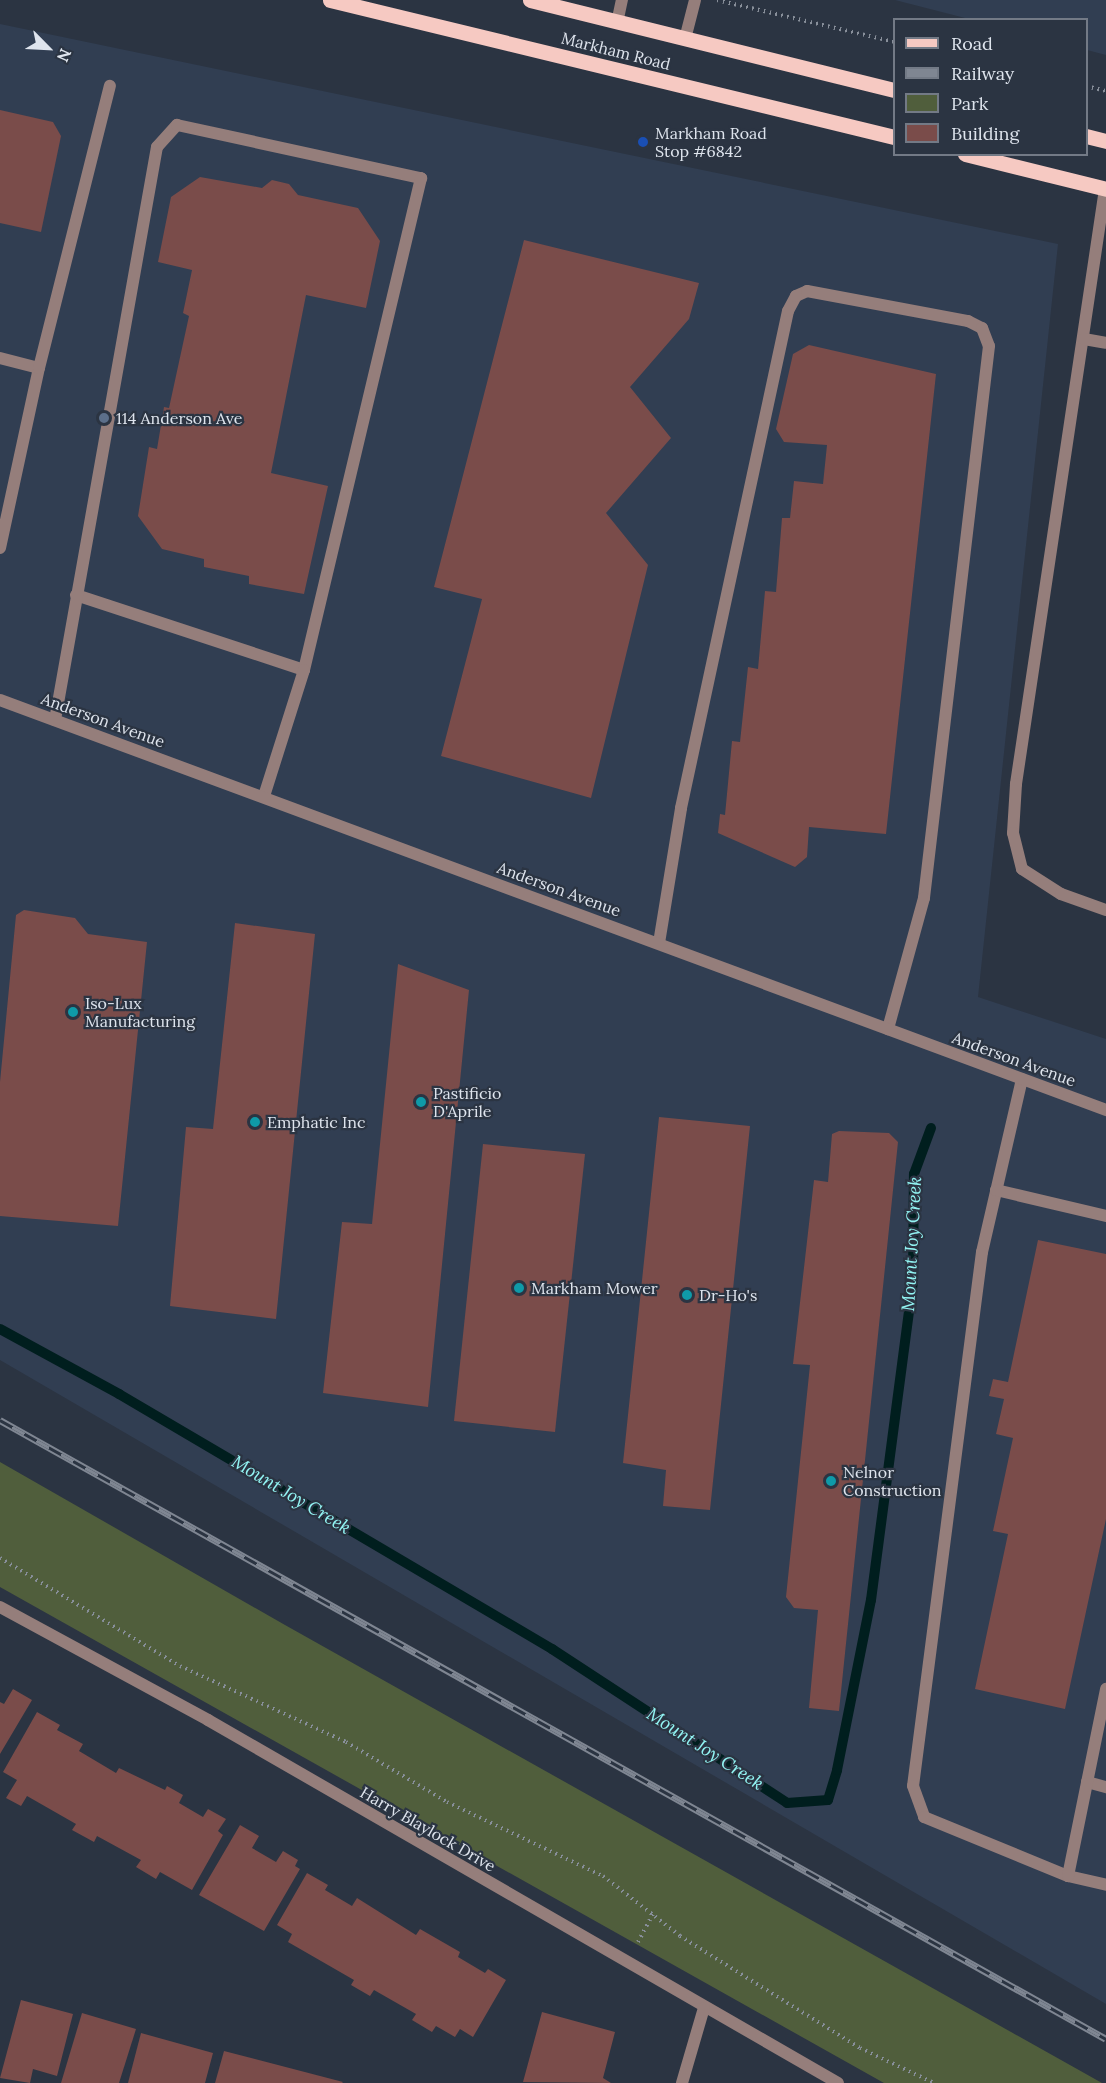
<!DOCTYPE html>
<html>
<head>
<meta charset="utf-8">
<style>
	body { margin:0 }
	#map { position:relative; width:1106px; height:2083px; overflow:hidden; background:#2b3442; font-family:Lora,serif }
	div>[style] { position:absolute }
	.built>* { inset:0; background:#313e52 }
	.green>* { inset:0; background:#505e3c }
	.stream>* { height:10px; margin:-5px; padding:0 5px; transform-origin:5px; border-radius:5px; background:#001e1e }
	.building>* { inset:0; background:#7a4c4a }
	.path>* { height:4px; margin-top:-2px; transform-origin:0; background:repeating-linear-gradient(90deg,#888f9a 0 1.5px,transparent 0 6px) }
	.service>* { height:12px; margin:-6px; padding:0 6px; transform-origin:6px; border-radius:6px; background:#957e7b }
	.minor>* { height:12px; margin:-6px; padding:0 6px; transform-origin:6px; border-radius:6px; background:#957e7b }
	.primary>* { height:15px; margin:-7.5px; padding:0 7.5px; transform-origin:7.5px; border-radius:7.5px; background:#f6c9c2 }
	.rail>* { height:7px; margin-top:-3.5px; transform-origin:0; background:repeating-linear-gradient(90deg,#2b3442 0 14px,#7f8692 0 28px); box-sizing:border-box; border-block:2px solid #7f8692 }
	.dots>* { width:16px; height:16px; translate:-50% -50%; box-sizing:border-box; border:3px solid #2b3442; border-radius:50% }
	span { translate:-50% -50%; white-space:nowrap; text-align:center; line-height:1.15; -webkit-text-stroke:4.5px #2b3442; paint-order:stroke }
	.street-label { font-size:16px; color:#dee4ed }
	.poi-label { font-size:16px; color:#dee4ed }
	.left { translate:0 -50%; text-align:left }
	.water-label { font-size:18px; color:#92f4f3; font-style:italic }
	.legend { position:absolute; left:893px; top:18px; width:195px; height:138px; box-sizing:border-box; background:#2b3442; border:2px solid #737a86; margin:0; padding:8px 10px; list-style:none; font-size:18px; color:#dee4ed }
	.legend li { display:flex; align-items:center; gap:12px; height:30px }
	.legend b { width:30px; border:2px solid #737a86 }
	.north { position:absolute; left:18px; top:18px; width:60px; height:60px; -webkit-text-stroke:4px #2b3442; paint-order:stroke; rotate:114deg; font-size:16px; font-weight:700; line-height:24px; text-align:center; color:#dee4ed }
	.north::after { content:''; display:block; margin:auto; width:21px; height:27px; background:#dee4ed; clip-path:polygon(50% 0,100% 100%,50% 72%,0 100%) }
</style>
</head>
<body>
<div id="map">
	<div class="built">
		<div style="clip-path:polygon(895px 0,1106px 0,1106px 55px,1087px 50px,1086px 20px,969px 19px)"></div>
		<div style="clip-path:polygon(0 24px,1058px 244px,978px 997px,1106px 1039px,1106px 2004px,0 1360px)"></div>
	</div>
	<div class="green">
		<div style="clip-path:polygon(0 1462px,285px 1625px,1102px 2083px,884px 2083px,0 1587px)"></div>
	</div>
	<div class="stream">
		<div style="left:0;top:1329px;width:136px;rotate:28.6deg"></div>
		<div style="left:119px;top:1394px;width:503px;rotate:30.49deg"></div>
		<div style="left:552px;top:1649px;width:281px;rotate:33.2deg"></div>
		<div style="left:787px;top:1803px;width:41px;rotate:-4.2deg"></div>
		<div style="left:828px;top:1800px;width:31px;rotate:-73deg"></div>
		<div style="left:837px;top:1770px;width:173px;rotate:-78.7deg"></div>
		<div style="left:871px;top:1600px;width:322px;rotate:-82.5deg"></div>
		<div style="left:913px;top:1281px;width:107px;rotate:-89.5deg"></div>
		<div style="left:914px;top:1174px;width:49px;rotate:-69.7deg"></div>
	</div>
	<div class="building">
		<div style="clip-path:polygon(0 110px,53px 122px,61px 136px,41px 232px,0 223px)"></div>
		<div style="clip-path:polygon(200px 177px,262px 188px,272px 180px,289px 184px,298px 195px,358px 208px,380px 241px,366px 308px,306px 295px,271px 473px,328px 486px,304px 594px,249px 584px,249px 576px,204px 567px,204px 559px,162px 549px,138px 516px,149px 447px,157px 449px,164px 407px,169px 408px,189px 316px,183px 313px,192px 270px,158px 262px,171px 197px)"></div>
		<div style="clip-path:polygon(524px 240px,699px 283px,689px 319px,630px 387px,671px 438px,606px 513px,648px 565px,591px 798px,441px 756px,482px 599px,434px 587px)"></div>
		<div style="clip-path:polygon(809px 345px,936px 374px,886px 834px,809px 827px,807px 857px,795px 867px,718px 833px,720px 814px,725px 815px,732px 741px,740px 742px,748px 667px,758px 669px,765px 591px,776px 592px,782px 518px,790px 518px,794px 481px,823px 484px,827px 445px,784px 442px,776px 429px,793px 354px)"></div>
		<div style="clip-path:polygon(24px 910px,75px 918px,88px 934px,147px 942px,118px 1226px,0 1216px,0 1082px,16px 915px)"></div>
		<div style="clip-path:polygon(235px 923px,315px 934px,276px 1319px,170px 1306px,186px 1127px,213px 1129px)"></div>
		<div style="clip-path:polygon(398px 964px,469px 990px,428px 1407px,323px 1393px,342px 1222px,372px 1224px)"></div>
		<div style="clip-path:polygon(659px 1117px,750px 1126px,710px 1510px,663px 1506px,666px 1470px,623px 1463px)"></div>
		<div style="clip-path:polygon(839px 1131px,889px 1133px,898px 1142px,839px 1711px,809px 1708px,818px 1610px,794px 1608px,786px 1597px,810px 1365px,793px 1364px,814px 1180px,828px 1182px,832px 1134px)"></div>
		<div style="clip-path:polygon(483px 1144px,585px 1154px,555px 1432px,454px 1421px)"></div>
		<div style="clip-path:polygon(1038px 1240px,1106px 1254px,1106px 1519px,1065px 1709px,975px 1689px,1008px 1534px,993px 1531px,1013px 1438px,996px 1434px,1004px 1399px,989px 1396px,993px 1379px,1008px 1382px)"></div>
		<div style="clip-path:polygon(13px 1689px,32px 1700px,0 1754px,0 1702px,4px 1704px)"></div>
		<div style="clip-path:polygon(37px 1712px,60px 1725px,57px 1730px,83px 1744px,79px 1751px,116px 1773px,119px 1768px,165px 1790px,167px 1786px,183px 1795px,179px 1803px,203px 1817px,208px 1809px,226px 1819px,218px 1831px,223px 1835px,192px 1890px,160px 1872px,156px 1879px,136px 1867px,141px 1860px,97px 1836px,94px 1842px,72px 1830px,76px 1824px,27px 1796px,21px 1806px,6px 1798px,17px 1780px,3px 1772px)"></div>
		<div style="clip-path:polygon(240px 1825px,259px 1836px,252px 1848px,276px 1862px,283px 1851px,298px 1860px,295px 1866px,300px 1869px,264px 1931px,199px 1895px)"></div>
		<div style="clip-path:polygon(307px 1873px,328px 1885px,325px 1890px,352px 1906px,357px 1898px,416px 1935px,420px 1929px,460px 1952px,458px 1957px,485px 1973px,488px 1969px,506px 1980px,473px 2037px,460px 2029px,455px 2037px,436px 2026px,432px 2032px,412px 2020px,416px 2014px,374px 1990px,370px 1996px,351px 1985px,354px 1980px,288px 1942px,292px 1934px,277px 1925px)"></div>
		<div style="clip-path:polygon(21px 2000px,73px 2014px,57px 2076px,33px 2069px,30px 2083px,0 2078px)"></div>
		<div style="clip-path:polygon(542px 2012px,615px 2032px,603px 2078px,611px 2083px,523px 2082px)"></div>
		<div style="clip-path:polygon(82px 2013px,136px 2029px,119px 2083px,61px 2083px)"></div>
		<div style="clip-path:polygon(141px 2033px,213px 2053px,205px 2083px,128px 2083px)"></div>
		<div style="clip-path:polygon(224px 2051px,343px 2082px,342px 2083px,215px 2083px)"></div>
	</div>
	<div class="path">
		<div style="left:717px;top:0;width:182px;rotate:13.3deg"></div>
		<div style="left:1086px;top:86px;width:21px;rotate:14deg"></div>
		<div style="left:0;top:1558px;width:210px;rotate:31deg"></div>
		<div style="left:180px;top:1666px;width:183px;rotate:24.6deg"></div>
		<div style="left:346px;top:1742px;width:117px;rotate:30.7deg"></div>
		<div style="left:447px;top:1802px;width:173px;rotate:25.4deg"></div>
		<div style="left:603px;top:1876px;width:98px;rotate:37.9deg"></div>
		<div style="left:680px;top:1936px;width:212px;rotate:31.9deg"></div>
		<div style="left:860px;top:2048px;width:82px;rotate:25.3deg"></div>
		<div style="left:638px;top:1942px;width:32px;rotate:-62deg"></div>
	</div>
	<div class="service">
		<div style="left:617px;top:23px;width:24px;rotate:-78deg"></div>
		<div style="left:685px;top:39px;width:40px;rotate:-75.6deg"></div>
		<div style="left:1105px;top:189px;width:602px;rotate:98.51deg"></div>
		<div style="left:1016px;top:784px;width:49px;rotate:93.5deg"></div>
		<div style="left:1013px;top:833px;width:37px;rotate:76deg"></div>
		<div style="left:1022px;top:869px;width:46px;rotate:32.7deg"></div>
		<div style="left:1061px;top:894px;width:48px;rotate:19.6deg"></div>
		<div style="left:1084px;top:339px;width:22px;rotate:10deg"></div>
		<div style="left:0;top:358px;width:40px;rotate:14.4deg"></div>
		<div style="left:0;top:548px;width:184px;rotate:-77.8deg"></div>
		<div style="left:39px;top:368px;width:291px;rotate:-75.9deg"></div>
		<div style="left:76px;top:595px;width:240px;rotate:18.2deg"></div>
		<div style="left:55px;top:720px;width:582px;rotate:-79.91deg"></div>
		<div style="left:157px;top:147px;width:30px;rotate:-48deg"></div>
		<div style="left:177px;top:125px;width:250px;rotate:12.3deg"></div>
		<div style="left:421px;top:178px;width:506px;rotate:103.38deg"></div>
		<div style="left:304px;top:670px;width:132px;rotate:107.6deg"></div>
		<div style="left:659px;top:943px;width:137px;rotate:-80.7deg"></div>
		<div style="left:681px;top:808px;width:508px;rotate:-77.85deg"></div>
		<div style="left:788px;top:311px;width:17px;rotate:-62deg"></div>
		<div style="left:796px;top:296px;width:12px;rotate:-24deg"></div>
		<div style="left:807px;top:291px;width:164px;rotate:10.6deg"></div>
		<div style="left:968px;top:321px;width:16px;rotate:27deg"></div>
		<div style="left:982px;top:328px;width:19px;rotate:69deg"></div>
		<div style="left:989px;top:346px;width:556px;rotate:96.72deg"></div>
		<div style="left:924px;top:898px;width:136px;rotate:105.4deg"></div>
		<div style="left:1022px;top:1079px;width:178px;rotate:103deg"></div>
		<div style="left:982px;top:1252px;width:538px;rotate:97.36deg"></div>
		<div style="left:913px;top:1786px;width:33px;rotate:70deg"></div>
		<div style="left:924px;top:1817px;width:156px;rotate:22.3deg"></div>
		<div style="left:1068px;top:1876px;width:39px;rotate:13deg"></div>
		<div style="left:996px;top:1190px;width:113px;rotate:13.3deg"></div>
		<div style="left:1087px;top:1782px;width:20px;rotate:15deg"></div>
		<div style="left:1068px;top:1876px;width:191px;rotate:-78.5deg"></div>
	</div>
	<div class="minor">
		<div style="left:0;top:700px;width:1180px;rotate:20.34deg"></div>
		<div style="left:0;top:1607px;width:237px;rotate:28.5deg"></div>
		<div style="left:208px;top:1720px;width:727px;rotate:29.95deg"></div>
		<div style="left:682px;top:2083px;width:78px;rotate:-73.7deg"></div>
	</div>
	<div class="primary">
		<div style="left:330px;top:0;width:580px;rotate:13.65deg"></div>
		<div style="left:530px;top:0;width:375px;rotate:13.9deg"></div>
		<div style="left:1086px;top:136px;width:21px;rotate:14deg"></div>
		<div style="left:965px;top:154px;width:145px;rotate:13.9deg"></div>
	</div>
	<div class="rail">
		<div style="left:0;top:1420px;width:1267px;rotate:29.23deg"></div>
	</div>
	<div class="dots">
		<div style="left:643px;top:142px;background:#1a4fb4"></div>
		<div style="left:104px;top:418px;background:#5c6f8a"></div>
		<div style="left:73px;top:1012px;background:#0f9aa8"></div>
		<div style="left:421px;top:1102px;background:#0f9aa8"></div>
		<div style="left:255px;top:1122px;background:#0f9aa8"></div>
		<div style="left:519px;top:1288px;background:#0f9aa8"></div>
		<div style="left:687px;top:1295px;background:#0f9aa8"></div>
		<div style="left:831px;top:1481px;background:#0f9aa8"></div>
	</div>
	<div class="street-label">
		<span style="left:616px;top:51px;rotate:14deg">Markham Road</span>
		<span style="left:103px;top:720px;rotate:20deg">Anderson Avenue</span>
		<span style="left:559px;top:889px;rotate:20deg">Anderson Avenue</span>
		<span style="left:1014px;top:1059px;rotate:20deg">Anderson Avenue</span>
		<span style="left:428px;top:1829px;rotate:30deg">Harry Blaylock Drive</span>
	</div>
	<div class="poi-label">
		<span class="left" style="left:655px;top:142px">Markham Road<br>Stop #6842</span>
		<span class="left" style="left:116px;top:418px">114 Anderson Ave</span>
		<span class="left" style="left:85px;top:1012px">Iso-Lux<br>Manufacturing</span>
		<span class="left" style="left:433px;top:1102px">Pastificio<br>D'Aprile</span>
		<span class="left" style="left:267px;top:1122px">Emphatic Inc</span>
		<span class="left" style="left:531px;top:1288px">Markham Mower</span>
		<span class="left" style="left:699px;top:1295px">Dr-Ho's</span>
		<span class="left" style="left:843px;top:1481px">Nelnor<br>Construction</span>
	</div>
	<div class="water-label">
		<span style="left:912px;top:1244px;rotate:-87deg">Mount Joy Creek</span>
		<span style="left:291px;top:1495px;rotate:31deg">Mount Joy Creek</span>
		<span style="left:705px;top:1749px;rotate:33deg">Mount Joy Creek</span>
	</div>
	<ul class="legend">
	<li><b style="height:8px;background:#f6c9c2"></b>Road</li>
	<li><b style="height:8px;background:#7f8692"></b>Railway</li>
	<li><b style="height:16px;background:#505e3c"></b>Park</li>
	<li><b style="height:16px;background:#7a4c4a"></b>Building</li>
	</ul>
	<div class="north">N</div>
</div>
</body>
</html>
